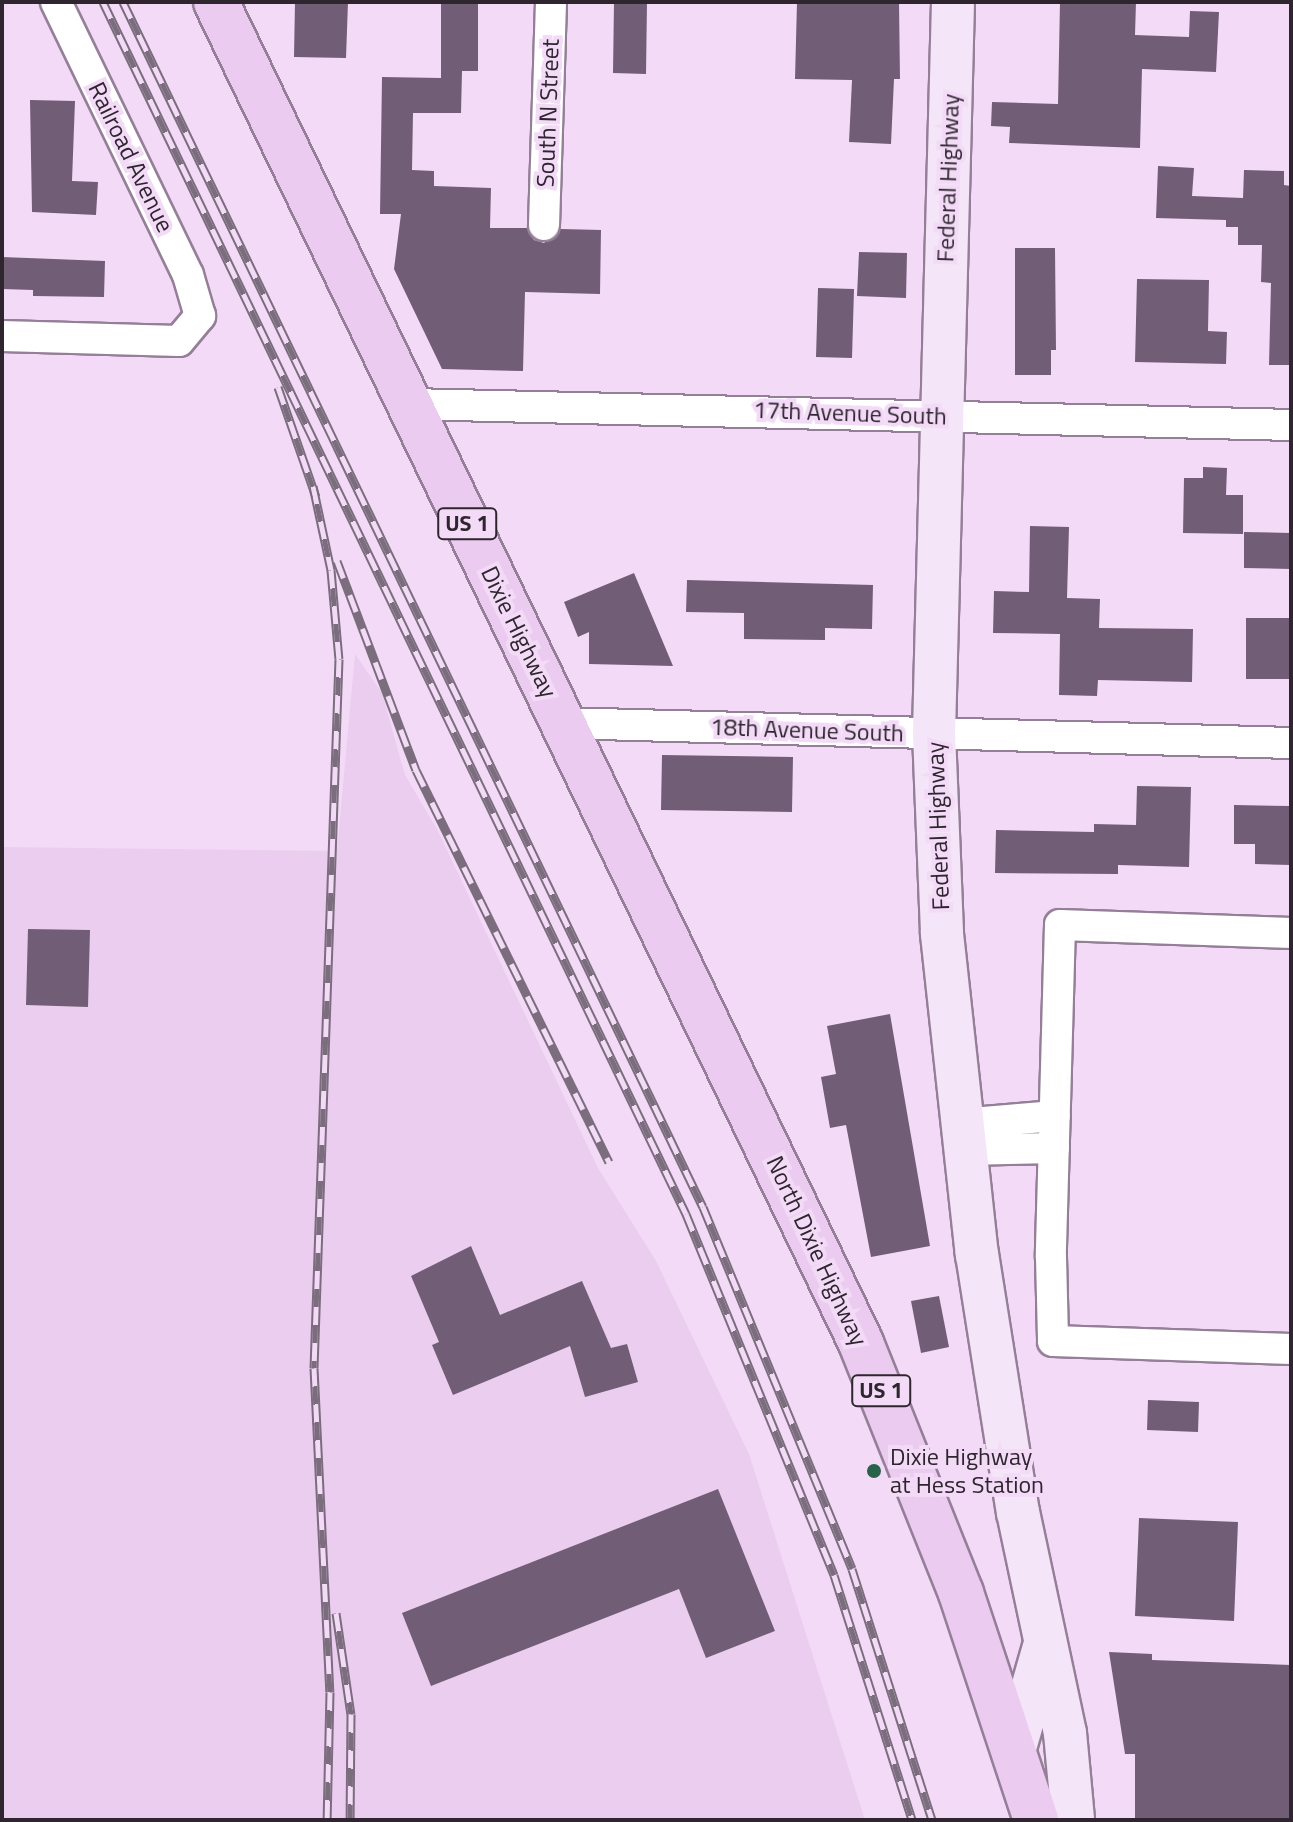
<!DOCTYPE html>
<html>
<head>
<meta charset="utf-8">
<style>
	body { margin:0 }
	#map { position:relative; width:1293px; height:1822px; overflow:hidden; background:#f3dbf7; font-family:"Titillium Web",sans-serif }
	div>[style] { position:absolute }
	.built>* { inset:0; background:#ebceef }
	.building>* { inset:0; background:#725d76 }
	.roads { filter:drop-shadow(2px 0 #957f98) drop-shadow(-2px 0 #957f98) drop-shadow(0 2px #957f98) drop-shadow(0 -2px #957f98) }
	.minor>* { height:30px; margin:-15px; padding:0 15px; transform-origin:15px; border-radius:15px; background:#fff }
	.secondary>* { height:42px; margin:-21px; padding:0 21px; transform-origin:21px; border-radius:21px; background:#f5e5f8 }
	.primary>* { height:44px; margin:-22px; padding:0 22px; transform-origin:22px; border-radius:22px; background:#ebcbf0 }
	.rail>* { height:9px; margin-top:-4.5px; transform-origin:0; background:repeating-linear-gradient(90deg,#f3dbf7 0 18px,#7b6d7e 0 36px); box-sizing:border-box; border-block:2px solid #7b6d7e }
	.dots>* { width:22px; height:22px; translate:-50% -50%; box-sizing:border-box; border:4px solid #f3dbf7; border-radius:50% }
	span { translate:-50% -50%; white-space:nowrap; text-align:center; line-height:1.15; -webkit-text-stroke:8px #f3dbf7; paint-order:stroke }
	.shield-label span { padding:2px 6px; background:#f3dbf7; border:2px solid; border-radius:6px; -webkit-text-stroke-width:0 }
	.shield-label { font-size:22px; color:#2e252f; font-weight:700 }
	.street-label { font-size:24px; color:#2e252f }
	.poi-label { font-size:24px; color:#2e252f }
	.left { translate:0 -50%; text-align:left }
	.frame { position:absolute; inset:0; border:4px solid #2e252f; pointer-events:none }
</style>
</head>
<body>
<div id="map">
	<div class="built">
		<div style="clip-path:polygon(355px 654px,382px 693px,405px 775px,437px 829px,598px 1168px,656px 1261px,749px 1454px,865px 1820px,2px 1820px,2px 847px,337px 851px)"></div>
	</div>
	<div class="building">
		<div style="clip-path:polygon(295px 2px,348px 2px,346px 58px,294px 57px)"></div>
		<div style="clip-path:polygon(441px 2px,478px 2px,478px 71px,462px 71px,461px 113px,413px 113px,412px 170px,434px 171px,434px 186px,491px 188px,490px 228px,527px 228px,534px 240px,544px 243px,561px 229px,601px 230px,600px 294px,525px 292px,523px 371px,442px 369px,394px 269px,401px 214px,380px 214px,382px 77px,441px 78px)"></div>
		<div style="clip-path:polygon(614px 2px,647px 2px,646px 74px,613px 73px)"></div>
		<div style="clip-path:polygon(797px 2px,899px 2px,900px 79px,894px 79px,891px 144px,849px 142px,852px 80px,795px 79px)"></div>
		<div style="clip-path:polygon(1060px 2px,1136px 2px,1135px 35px,1189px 37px,1190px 11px,1219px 12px,1216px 72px,1142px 69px,1140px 148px,1009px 143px,1010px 127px,991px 126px,992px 102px,1058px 104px)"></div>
		<div style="clip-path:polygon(30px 100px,75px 101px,72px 181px,98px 182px,96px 215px,32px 212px)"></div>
		<div style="clip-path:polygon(1158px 166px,1194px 168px,1192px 196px,1243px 198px,1244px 170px,1284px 171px,1284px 185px,1291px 186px,1291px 365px,1269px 365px,1271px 283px,1261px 282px,1262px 245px,1238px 245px,1238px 227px,1226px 227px,1226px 220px,1156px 218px)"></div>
		<div style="clip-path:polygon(1015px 248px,1055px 248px,1056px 350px,1051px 350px,1051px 375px,1015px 375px)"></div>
		<div style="clip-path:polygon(859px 252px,907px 253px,906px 298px,857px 296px)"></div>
		<div style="clip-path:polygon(2px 257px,105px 261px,104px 297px,33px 296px,33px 290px,2px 289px)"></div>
		<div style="clip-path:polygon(1137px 279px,1209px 280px,1208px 331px,1227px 332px,1226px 364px,1135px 362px)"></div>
		<div style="clip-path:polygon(818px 288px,854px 289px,852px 358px,816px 357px)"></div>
		<div style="clip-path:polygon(1203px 467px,1227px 468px,1226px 495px,1243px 495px,1243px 534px,1183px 533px,1184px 478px,1203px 478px)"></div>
		<div style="clip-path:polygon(1030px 526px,1069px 527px,1067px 598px,1100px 599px,1099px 628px,1193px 629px,1192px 682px,1098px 680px,1097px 696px,1059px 695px,1060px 634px,993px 633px,994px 591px,1029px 592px)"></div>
		<div style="clip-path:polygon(1244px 532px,1291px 533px,1291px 569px,1244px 568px)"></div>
		<div style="clip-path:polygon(634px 573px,673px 666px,589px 664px,589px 632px,578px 637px,564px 602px)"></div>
		<div style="clip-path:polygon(687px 580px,873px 585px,872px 629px,825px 628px,825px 640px,744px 639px,744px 613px,686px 612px)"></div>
		<div style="clip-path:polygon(1246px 618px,1291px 618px,1291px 679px,1246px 679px)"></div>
		<div style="clip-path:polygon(662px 755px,793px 757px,792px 812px,661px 810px)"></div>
		<div style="clip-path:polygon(1137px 786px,1191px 787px,1189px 867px,1118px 865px,1118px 874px,995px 873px,996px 830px,1094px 832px,1094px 824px,1136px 825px)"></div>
		<div style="clip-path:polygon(1234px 805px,1291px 806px,1291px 865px,1255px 864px,1255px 844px,1234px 844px)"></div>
		<div style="clip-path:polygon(28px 929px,90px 930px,88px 1007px,26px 1005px)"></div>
		<div style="clip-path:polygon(890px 1014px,930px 1246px,871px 1257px,846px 1125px,830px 1128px,821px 1077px,836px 1074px,827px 1026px)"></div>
		<div style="clip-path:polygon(471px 1246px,500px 1315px,582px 1281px,611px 1348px,627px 1344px,638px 1382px,585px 1397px,570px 1346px,453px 1395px,432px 1345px,439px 1342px,411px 1276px)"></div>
		<div style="clip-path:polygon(939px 1296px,949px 1347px,921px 1353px,911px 1301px)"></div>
		<div style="clip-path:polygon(1148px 1400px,1199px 1402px,1198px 1432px,1147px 1430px)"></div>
		<div style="clip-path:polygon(718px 1489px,775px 1631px,706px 1658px,679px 1589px,431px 1686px,402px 1613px)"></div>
		<div style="clip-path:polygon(1139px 1518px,1238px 1522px,1234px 1621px,1135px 1616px)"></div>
		<div style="clip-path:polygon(1109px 1652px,1152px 1654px,1152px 1660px,1291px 1665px,1291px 1820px,1135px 1820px,1135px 1754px,1125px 1754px)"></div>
	</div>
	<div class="roads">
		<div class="minor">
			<div style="left:544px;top:225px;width:223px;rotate:-88.2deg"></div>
			<div style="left:2px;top:336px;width:177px;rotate:1.6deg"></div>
			<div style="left:179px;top:341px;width:33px;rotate:-50deg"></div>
			<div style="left:200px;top:316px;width:43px;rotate:-106.3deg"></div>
			<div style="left:188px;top:275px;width:303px;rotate:-115.8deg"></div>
			<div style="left:409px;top:404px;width:882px;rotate:1.36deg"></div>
			<div style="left:562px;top:723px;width:729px;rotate:1.57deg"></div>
			<div style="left:1291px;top:933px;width:231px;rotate:-178deg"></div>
			<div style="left:1060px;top:925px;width:332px;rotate:91.6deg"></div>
			<div style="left:1051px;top:1257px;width:84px;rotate:88.6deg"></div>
			<div style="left:1053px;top:1341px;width:238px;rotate:1.9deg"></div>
			<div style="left:960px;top:1124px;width:95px;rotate:-4.8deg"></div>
			<div style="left:963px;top:1150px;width:91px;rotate:-1.3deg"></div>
		</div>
		<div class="secondary">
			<div style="left:953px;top:2px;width:731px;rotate:91.49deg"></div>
			<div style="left:934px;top:733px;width:201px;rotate:87.7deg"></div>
			<div style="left:942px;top:934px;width:322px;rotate:83.8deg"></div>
			<div style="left:977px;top:1254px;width:261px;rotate:81deg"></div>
			<div style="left:1018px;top:1512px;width:226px;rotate:78deg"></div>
			<div style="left:1065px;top:1733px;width:87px;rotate:84.7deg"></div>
			<div style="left:1015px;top:1748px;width:105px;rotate:-74deg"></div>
		</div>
		<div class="primary">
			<div style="left:216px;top:2px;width:1488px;rotate:64.31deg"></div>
			<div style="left:861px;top:1343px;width:269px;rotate:68.2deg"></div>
			<div style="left:961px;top:1593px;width:239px;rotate:71.7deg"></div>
		</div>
	</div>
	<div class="rail">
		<div style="left:103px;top:2px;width:1345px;rotate:64.31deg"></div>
		<div style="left:686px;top:1214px;width:390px;rotate:67.7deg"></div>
		<div style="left:834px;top:1575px;width:257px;rotate:72.3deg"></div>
		<div style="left:123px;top:2px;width:1337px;rotate:64.3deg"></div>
		<div style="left:703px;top:1207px;width:391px;rotate:67.6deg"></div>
		<div style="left:852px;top:1569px;width:263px;rotate:72.3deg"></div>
		<div style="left:278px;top:387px;width:116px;rotate:70.9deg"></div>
		<div style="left:313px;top:486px;width:86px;rotate:77.9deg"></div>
		<div style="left:331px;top:570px;width:89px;rotate:84.9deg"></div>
		<div style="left:339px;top:659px;width:709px;rotate:92.02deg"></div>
		<div style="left:314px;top:1368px;width:324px;rotate:87.2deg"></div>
		<div style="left:330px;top:1692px;width:128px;rotate:91.3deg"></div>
		<div style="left:337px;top:561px;width:223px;rotate:69.3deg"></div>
		<div style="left:416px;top:770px;width:437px;rotate:63.8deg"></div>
		<div style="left:336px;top:1613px;width:102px;rotate:81.6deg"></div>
		<div style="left:351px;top:1714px;width:106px;rotate:90.5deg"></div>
	</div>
	<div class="dots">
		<div style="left:874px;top:1471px;background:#28624b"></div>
	</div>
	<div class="shield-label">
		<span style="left:467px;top:524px">US 1</span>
		<span style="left:881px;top:1391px">US 1</span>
	</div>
	<div class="street-label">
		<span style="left:548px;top:113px;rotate:-88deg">South N Street</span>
		<span style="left:131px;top:157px;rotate:64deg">Railroad Avenue</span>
		<span style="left:948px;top:178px;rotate:-88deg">Federal Highway</span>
		<span style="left:850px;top:413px;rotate:2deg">17th Avenue South</span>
		<span style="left:519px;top:632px;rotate:64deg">Dixie Highway</span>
		<span style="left:807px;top:730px;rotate:2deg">18th Avenue South</span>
		<span style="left:938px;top:826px;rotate:-92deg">Federal Highway</span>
		<span style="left:817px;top:1251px;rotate:65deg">North Dixie Highway</span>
	</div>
	<div class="poi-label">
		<span class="left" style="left:890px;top:1471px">Dixie Highway<br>at Hess Station</span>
	</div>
	<div class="frame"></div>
</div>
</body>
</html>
